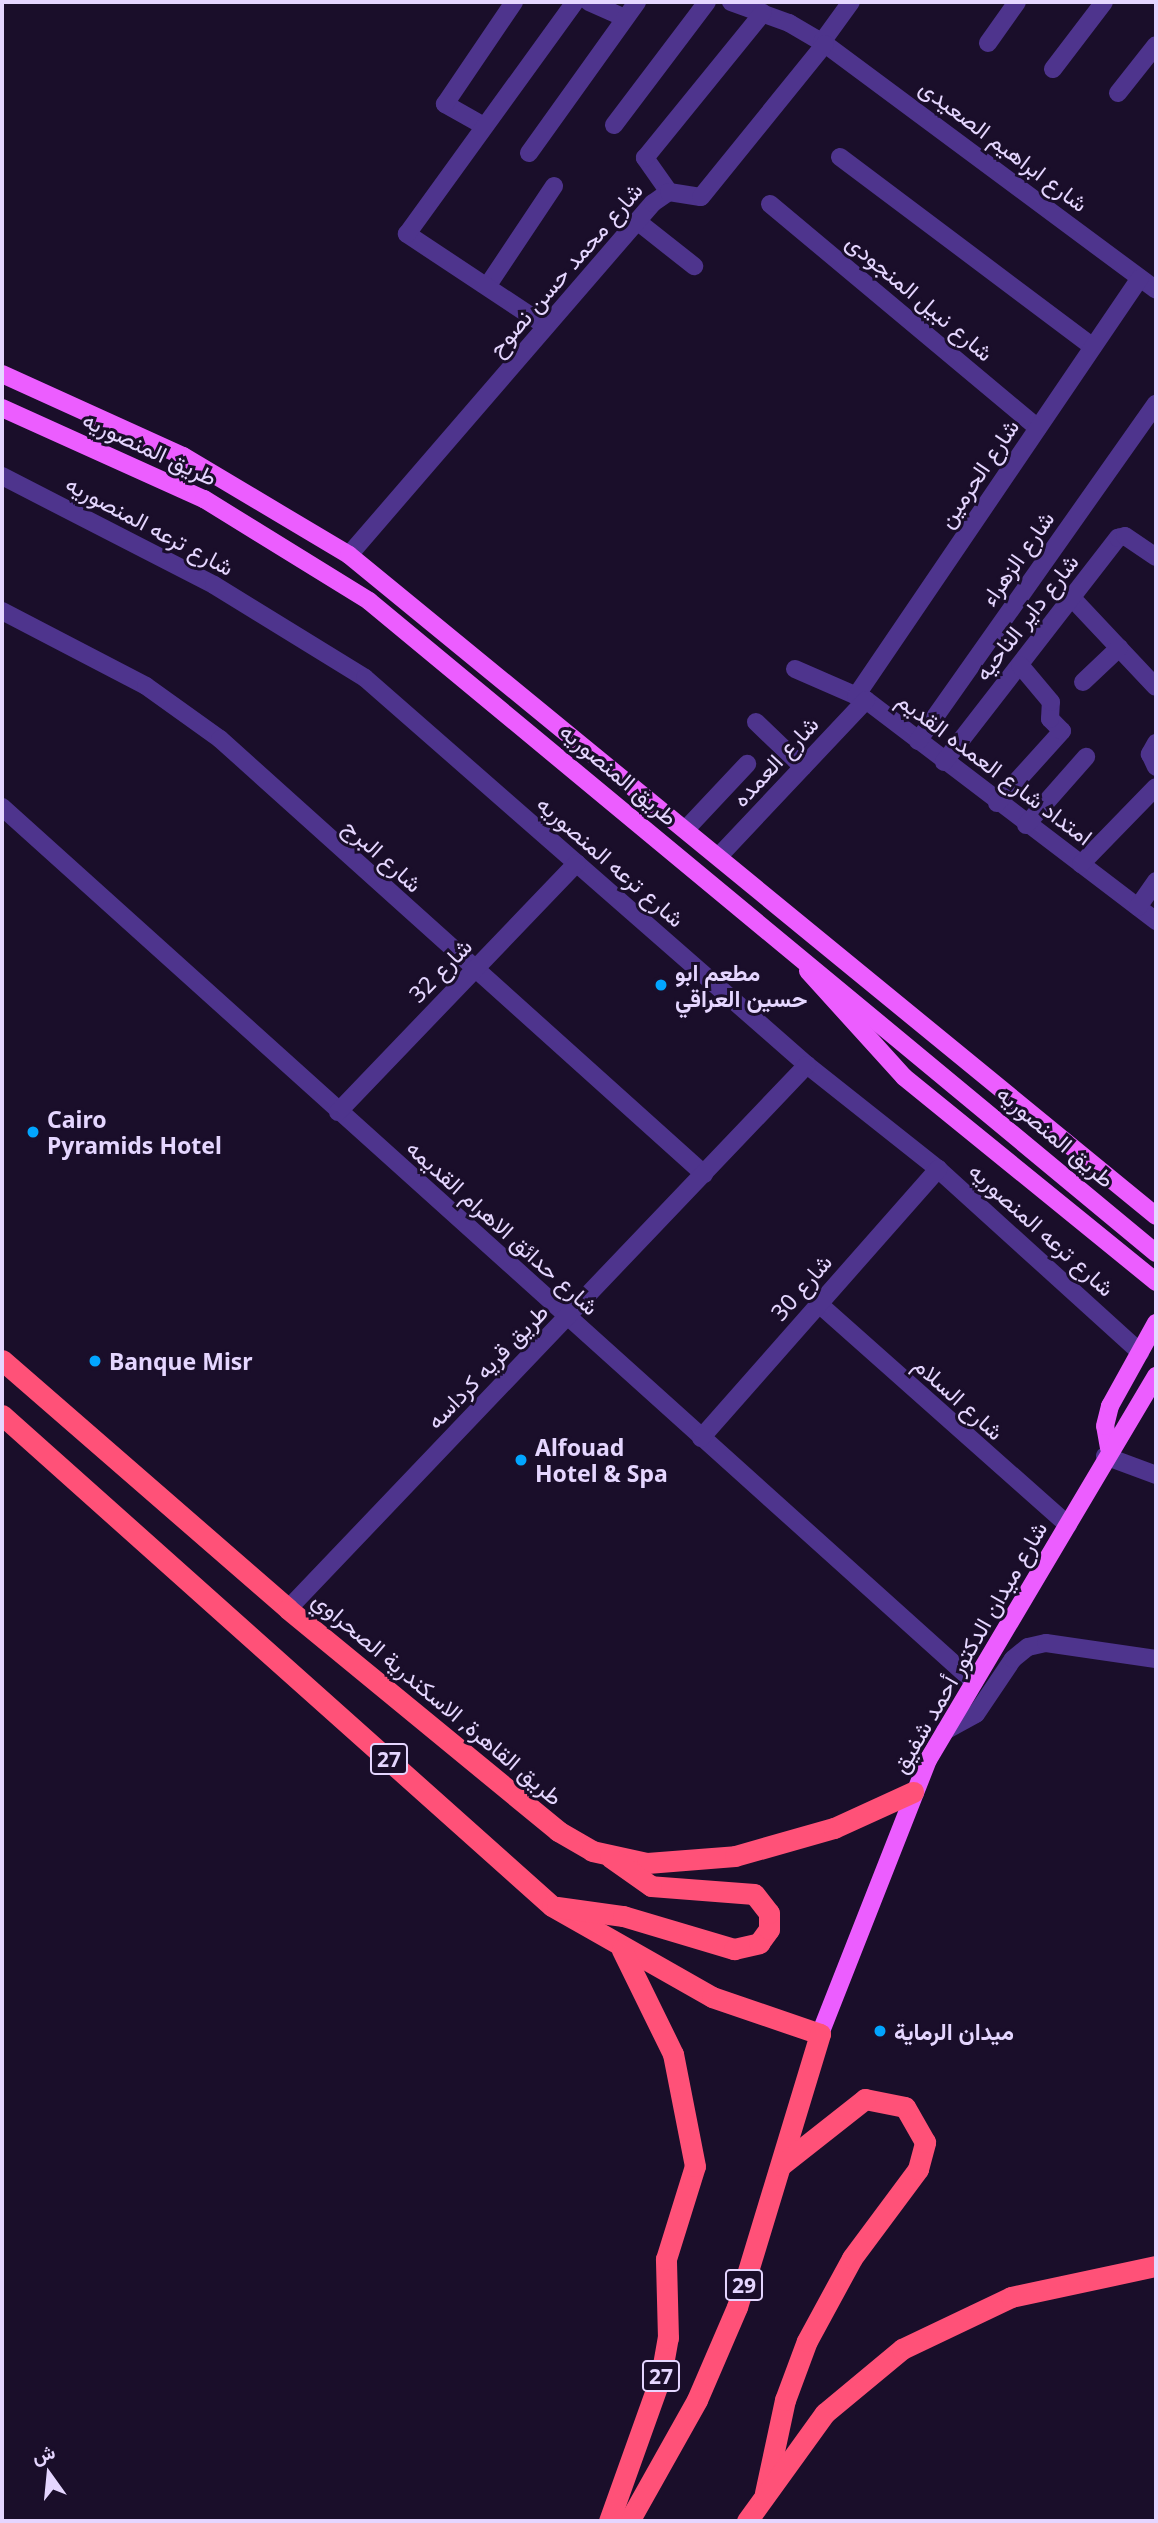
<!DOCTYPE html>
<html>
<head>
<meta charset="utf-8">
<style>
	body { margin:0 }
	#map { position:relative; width:1158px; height:2523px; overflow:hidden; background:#1a0e2a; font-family:"Noto Sans",Vazirmatn,sans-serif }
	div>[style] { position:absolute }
	.minor>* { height:18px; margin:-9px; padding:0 9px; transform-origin:9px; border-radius:9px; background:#4e348d }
	.major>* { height:18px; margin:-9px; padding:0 9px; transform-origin:9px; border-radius:9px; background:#ec5dff }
	.highway>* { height:21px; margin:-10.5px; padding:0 10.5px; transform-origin:10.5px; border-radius:10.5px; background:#ff5178 }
	.dots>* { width:19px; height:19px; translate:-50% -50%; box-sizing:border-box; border:4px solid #1a0e2a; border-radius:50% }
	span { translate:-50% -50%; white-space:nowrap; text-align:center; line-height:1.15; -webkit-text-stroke:6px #1a0e2a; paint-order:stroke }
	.shield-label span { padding:2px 5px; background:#1a0e2a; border:2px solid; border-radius:5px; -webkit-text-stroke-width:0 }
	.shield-label { font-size:21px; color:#e5d6ff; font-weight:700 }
	.street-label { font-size:23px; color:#e5d6ff }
	.poi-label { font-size:23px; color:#e5d6ff; font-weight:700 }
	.left { translate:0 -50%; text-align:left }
	.frame { position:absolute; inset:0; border:4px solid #e5d6ff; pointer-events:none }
	.north { position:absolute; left:14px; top:2439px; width:70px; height:70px; -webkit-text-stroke:5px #1a0e2a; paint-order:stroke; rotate:345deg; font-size:19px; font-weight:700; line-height:28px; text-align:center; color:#e5d6ff }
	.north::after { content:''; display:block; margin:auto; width:24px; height:32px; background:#e5d6ff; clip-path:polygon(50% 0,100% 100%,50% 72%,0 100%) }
</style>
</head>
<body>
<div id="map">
	<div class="minor">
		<div style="left:589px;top:2px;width:39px;rotate:24deg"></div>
		<div style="left:731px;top:2px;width:62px;rotate:19.9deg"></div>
		<div style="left:789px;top:23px;width:42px;rotate:30.3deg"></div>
		<div style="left:825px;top:44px;width:412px;rotate:36.6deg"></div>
		<div style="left:822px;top:42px;width:49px;rotate:-54.1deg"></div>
		<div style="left:988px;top:43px;width:50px;rotate:-54.7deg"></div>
		<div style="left:1053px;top:69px;width:84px;rotate:-52.7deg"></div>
		<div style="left:1118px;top:93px;width:61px;rotate:-51.6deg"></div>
		<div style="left:614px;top:125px;width:154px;rotate:-52.9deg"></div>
		<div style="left:484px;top:126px;width:45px;rotate:-150.6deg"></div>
		<div style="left:445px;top:104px;width:123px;rotate:-55.9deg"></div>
		<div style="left:529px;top:153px;width:186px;rotate:-54.4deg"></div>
		<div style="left:840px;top:157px;width:316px;rotate:36.9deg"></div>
		<div style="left:669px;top:192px;width:42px;rotate:-125.2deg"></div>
		<div style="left:645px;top:158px;width:187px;rotate:-50.9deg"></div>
		<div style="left:770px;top:204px;width:349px;rotate:39.9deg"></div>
		<div style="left:637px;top:221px;width:73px;rotate:38.3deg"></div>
		<div style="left:488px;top:285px;width:119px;rotate:-56.3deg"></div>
		<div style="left:546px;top:326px;width:167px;rotate:-146.5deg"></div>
		<div style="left:407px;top:234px;width:286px;rotate:-54.1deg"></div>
		<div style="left:2px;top:476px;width:238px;rotate:27.2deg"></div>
		<div style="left:214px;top:585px;width:177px;rotate:31.6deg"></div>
		<div style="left:365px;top:678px;width:587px;rotate:41.2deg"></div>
		<div style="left:807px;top:1065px;width:167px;rotate:38.4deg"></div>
		<div style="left:938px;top:1169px;width:273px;rotate:42.2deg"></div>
		<div style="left:349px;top:555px;width:465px;rotate:-49.2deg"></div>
		<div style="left:653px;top:203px;width:19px;rotate:-35deg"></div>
		<div style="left:669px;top:192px;width:32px;rotate:9deg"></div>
		<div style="left:701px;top:197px;width:197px;rotate:-51deg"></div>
		<div style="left:1072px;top:598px;width:122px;rotate:46.7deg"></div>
		<div style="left:2px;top:611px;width:162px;rotate:27.5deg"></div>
		<div style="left:146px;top:686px;width:91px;rotate:35.6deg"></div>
		<div style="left:220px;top:739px;width:651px;rotate:41.95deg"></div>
		<div style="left:795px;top:669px;width:77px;rotate:23.6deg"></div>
		<div style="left:866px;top:700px;width:365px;rotate:37.3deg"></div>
		<div style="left:1083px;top:682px;width:50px;rotate:-43.4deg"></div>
		<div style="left:856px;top:696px;width:505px;rotate:-55.81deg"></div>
		<div style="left:756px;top:722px;width:65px;rotate:43.8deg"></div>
		<div style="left:918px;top:741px;width:413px;rotate:-54.8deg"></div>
		<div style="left:1156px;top:743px;width:13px;rotate:119deg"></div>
		<div style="left:1150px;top:754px;width:14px;rotate:65deg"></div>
		<div style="left:944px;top:762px;width:284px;rotate:-52.2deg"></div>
		<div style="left:1118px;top:538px;width:7px;rotate:-16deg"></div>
		<div style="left:1125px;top:536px;width:37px;rotate:34deg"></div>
		<div style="left:997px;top:803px;width:97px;rotate:-47.9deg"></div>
		<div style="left:1062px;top:731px;width:17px;rotate:-135deg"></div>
		<div style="left:1050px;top:719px;width:17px;rotate:-87deg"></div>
		<div style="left:1051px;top:702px;width:48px;rotate:-130deg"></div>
		<div style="left:2px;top:807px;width:1308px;rotate:41.99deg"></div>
		<div style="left:1026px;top:825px;width:91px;rotate:-48.6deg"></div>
		<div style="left:687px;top:828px;width:88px;rotate:-46.8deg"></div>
		<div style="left:720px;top:855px;width:213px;rotate:-46.7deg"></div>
		<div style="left:1081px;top:864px;width:107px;rotate:-45.8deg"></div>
		<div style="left:1138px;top:907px;width:32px;rotate:-55deg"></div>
		<div style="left:338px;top:1112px;width:345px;rotate:-46.2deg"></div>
		<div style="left:819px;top:1304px;width:333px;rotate:41.6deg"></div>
		<div style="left:701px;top:1438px;width:359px;rotate:-48.6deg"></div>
		<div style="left:1105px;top:1456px;width:54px;rotate:20.4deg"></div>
		<div style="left:288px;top:1609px;width:752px;rotate:-46.35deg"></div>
		<div style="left:945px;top:1731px;width:35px;rotate:-29deg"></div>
		<div style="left:976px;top:1714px;width:66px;rotate:-56.1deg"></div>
		<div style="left:1013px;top:1659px;width:19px;rotate:-39deg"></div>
		<div style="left:1028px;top:1647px;width:18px;rotate:-13deg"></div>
		<div style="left:1046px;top:1643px;width:111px;rotate:8.3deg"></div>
	</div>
	<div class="major">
		<div style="left:2px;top:374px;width:199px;rotate:24.4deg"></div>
		<div style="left:183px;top:456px;width:193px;rotate:30.8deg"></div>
		<div style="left:349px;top:555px;width:1043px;rotate:39.32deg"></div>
		<div style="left:2px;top:408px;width:222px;rotate:24.3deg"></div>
		<div style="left:204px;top:499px;width:194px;rotate:31.7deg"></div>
		<div style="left:369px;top:601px;width:1022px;rotate:39.64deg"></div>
		<div style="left:808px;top:971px;width:143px;rotate:47.8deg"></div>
		<div style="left:904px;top:1077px;width:325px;rotate:39.1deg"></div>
		<div style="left:1109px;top:1448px;width:22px;rotate:-100deg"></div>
		<div style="left:1105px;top:1426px;width:21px;rotate:-76deg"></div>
		<div style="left:1110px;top:1406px;width:95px;rotate:-61deg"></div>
		<div style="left:820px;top:2034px;width:295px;rotate:-68.5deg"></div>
		<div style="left:928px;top:1760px;width:447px;rotate:-59.3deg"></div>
	</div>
	<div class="highway">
		<div style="left:2px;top:1360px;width:379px;rotate:41deg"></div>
		<div style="left:288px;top:1609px;width:350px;rotate:39.4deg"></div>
		<div style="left:558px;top:1831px;width:39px;rotate:30deg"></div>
		<div style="left:592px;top:1851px;width:56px;rotate:12.3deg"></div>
		<div style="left:647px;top:1863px;width:88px;rotate:-4.5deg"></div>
		<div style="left:735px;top:1856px;width:103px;rotate:-15.8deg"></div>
		<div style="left:834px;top:1828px;width:87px;rotate:-24.5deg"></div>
		<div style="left:2px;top:1415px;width:737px;rotate:41.76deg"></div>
		<div style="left:552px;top:1906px;width:184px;rotate:29.6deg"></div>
		<div style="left:712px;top:1997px;width:114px;rotate:18.9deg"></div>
		<div style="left:820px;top:2034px;width:285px;rotate:106.9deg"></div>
		<div style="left:737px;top:2307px;width:101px;rotate:113.3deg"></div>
		<div style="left:697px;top:2400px;width:139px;rotate:119.3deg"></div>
		<div style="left:557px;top:1907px;width:67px;rotate:7.8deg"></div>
		<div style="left:623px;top:1916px;width:116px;rotate:16.6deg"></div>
		<div style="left:734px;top:1949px;width:26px;rotate:-13deg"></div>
		<div style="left:759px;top:1943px;width:17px;rotate:-54deg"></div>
		<div style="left:769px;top:1929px;width:16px;rotate:-90deg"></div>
		<div style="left:769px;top:1913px;width:24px;rotate:-128deg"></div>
		<div style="left:754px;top:1894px;width:103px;rotate:-175.6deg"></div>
		<div style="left:651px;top:1886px;width:50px;rotate:-144.7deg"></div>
		<div style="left:765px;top:2493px;width:95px;rotate:-77.9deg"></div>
		<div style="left:785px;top:2400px;width:63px;rotate:-69.6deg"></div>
		<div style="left:807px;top:2341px;width:94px;rotate:-61.5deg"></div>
		<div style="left:852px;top:2258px;width:111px;rotate:-53.4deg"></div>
		<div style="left:918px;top:2169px;width:28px;rotate:-75deg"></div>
		<div style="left:925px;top:2142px;width:40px;rotate:-119.7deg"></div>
		<div style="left:905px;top:2107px;width:41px;rotate:-168.7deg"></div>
		<div style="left:865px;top:2099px;width:107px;rotate:141.8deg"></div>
		<div style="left:609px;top:2521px;width:154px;rotate:-70.3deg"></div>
		<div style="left:661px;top:2376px;width:39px;rotate:-80deg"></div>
		<div style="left:668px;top:2338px;width:79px;rotate:-91.5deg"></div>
		<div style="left:666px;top:2259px;width:97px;rotate:-72.7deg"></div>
		<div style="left:695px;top:2166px;width:114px;rotate:-101.1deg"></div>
		<div style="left:673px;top:2054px;width:116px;rotate:-116.1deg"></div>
		<div style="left:747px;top:2521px;width:133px;rotate:-54.2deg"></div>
		<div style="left:825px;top:2413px;width:100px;rotate:-39.7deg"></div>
		<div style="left:902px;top:2349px;width:121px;rotate:-25.5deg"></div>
		<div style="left:1011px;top:2297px;width:148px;rotate:-12.1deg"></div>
	</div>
	<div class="dots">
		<div style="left:661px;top:985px;background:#02a5ff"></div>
		<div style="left:33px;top:1132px;background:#02a5ff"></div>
		<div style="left:95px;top:1361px;background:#02a5ff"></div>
		<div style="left:521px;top:1460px;background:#02a5ff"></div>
		<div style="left:880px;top:2031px;background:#02a5ff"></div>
	</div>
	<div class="shield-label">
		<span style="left:389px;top:1759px">27</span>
		<span style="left:744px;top:2285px">29</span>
		<span style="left:661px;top:2376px">27</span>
	</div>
	<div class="street-label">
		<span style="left:1004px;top:145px;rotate:37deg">شارع ابراهيم الصعيدى</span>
		<span style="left:565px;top:269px;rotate:-49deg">شارع محمد حسن نصوح</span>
		<span style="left:920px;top:297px;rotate:40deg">شارع نبيل المنجودى</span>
		<span style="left:150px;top:448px;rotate:25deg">طريق المنصوريه</span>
		<span style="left:978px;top:473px;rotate:-56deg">شارع الحرمين</span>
		<span style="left:150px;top:525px;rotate:28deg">شارع ترعه المنصوريه</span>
		<span style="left:1017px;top:558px;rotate:-55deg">شارع الزهراء</span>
		<span style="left:1026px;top:617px;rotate:-52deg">شارع داير الناحيه</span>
		<span style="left:775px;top:761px;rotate:-47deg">شارع العمده</span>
		<span style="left:995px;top:768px;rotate:37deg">امتداد شارع العمده القديم</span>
		<span style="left:619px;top:774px;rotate:40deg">طريق المنصوريه</span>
		<span style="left:383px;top:855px;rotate:42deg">شارع البرج</span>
		<span style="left:611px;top:861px;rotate:41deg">شارع ترعه المنصوريه</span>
		<span style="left:440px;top:970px;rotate:-46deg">شارع 32</span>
		<span style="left:1056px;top:1136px;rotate:40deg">طريق المنصوريه</span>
		<span style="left:503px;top:1227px;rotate:42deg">شارع حدائق الاهرام القديمه</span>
		<span style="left:1042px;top:1229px;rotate:42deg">شارع ترعه المنصوريه</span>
		<span style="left:801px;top:1287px;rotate:-49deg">شارع 30</span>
		<span style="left:487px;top:1366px;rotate:-46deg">طريق قريه كرداسه</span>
		<span style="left:959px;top:1398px;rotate:42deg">شارع السلام</span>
		<span style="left:969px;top:1647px;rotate:-60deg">شارع ميدان الدكتور أحمد شفيق</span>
		<span style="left:438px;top:1698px;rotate:40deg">طريق القاهرة, الاسكندرية الصحراوي</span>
	</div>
	<div class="poi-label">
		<span class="left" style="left:675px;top:985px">مطعم ابو<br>حسين العراقي</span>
		<span class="left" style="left:47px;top:1132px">Cairo<br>Pyramids Hotel</span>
		<span class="left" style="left:109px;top:1361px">Banque Misr</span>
		<span class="left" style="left:535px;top:1460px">Alfouad<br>Hotel &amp; Spa</span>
		<span class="left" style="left:894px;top:2031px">ميدان الرماية</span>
	</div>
	<div class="frame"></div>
	<div class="north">ش</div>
</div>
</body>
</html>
